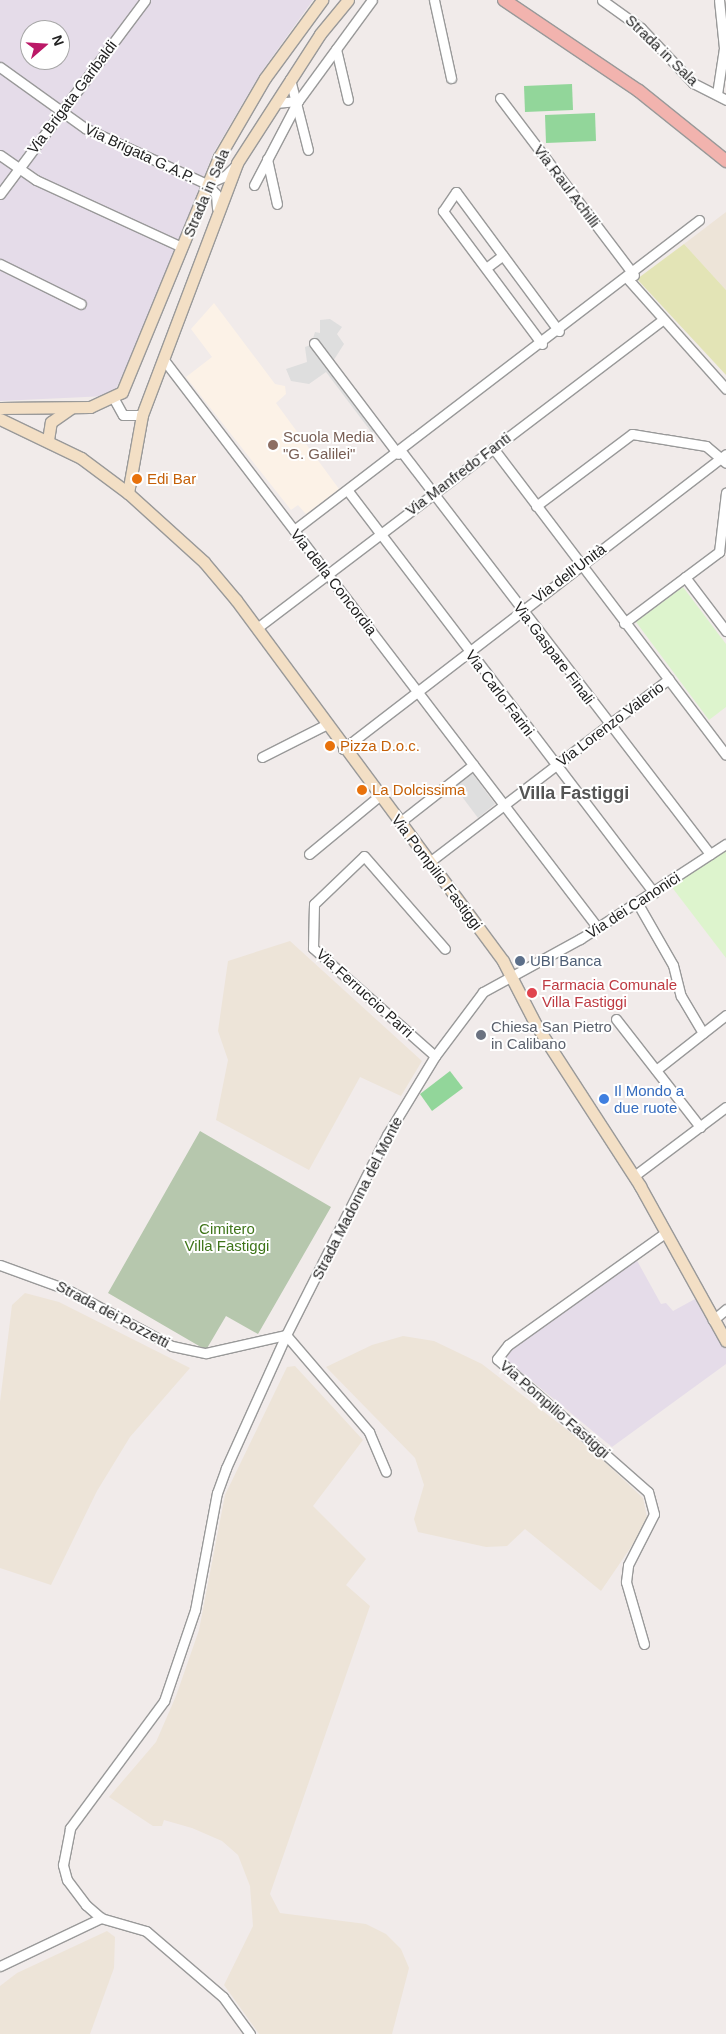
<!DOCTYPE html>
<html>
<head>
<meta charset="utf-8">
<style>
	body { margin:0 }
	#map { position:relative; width:726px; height:2034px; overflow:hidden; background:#f1ebea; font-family:Helvetica,sans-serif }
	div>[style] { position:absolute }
	.industrial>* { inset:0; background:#e5dce9 }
	.education>* { inset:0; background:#fcf2e7 }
	.farmland>* { inset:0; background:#ede4d8 }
	.grass>* { inset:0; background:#e3e4b6 }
	.cemetery>* { inset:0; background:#b6c7ad }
	.park>* { inset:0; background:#ddf4cd }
	.pitch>* { inset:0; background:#92d69a }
	.parking>* { inset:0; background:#dedede }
	.roads { filter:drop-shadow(1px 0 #999) drop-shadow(-1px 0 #999) drop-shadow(0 1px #999) drop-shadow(0 -1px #999) }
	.street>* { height:9px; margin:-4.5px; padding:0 4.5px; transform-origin:4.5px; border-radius:4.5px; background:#fff }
	.secondary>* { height:11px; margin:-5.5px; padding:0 5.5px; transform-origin:5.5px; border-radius:5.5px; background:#f3dfc5 }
	.primary>* { height:12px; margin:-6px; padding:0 6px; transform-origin:6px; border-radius:6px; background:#f2b3ae }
	.dots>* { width:14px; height:14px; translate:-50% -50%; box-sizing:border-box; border:2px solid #fff; border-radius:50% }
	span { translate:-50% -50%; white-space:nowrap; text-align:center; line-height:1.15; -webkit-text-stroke:4px #fff; paint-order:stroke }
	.street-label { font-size:15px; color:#222 }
	.education-label { font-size:15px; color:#785e54 }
	.left { translate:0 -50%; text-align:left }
	.food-label { font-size:15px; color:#c56008 }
	.service-label { font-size:15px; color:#4e5e75 }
	.health-label { font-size:15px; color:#be3a42 }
	.worship-label { font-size:15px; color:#5b616d }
	.shop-label { font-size:15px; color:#366cbe }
	.park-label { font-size:15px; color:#3f751a }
	.quarter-label { font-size:18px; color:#555; font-weight:700 }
	.north { position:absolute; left:20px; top:20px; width:50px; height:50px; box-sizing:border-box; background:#fff; border:1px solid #a7a7a7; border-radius:50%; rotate:71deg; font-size:14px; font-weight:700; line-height:20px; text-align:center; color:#222 }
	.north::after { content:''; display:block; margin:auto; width:18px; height:22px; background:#bb1967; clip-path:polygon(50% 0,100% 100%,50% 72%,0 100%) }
</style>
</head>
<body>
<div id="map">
	<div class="industrial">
		<div style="clip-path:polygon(evenodd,0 0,313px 0,260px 74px,213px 154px,127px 368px,114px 392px,107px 396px,0 401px,0 0,30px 30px,60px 30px,60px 60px,30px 60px,30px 30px)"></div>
		<div style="clip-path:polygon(635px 1257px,661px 1304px,666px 1303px,673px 1311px,695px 1299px,726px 1349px,726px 1364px,612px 1447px,503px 1357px)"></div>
	</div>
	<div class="education">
		<div style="clip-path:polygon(214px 303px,275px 384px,285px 386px,286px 394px,276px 403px,339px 489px,306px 514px,298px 505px,291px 510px,186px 377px,212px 357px,191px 329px)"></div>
	</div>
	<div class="farmland">
		<div style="clip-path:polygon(726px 212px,726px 290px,684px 244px)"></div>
		<div style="clip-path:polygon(290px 941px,422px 1061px,401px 1096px,360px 1077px,309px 1170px,216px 1120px,228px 1060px,218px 1031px,228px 961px)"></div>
		<div style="clip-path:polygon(25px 1293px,59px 1302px,190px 1368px,130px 1437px,97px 1491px,51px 1585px,0 1568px,0 1402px,12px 1305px)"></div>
		<div style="clip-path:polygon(403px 1336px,434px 1341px,482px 1364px,588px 1446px,643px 1498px,648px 1522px,601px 1591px,525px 1529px,507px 1546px,486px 1547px,418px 1532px,414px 1519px,424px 1485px,415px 1458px,326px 1367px,372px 1345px)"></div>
		<div style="clip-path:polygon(295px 1366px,363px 1440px,313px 1506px,366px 1559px,346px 1585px,370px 1606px,270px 1894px,280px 1913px,366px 1924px,386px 1934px,401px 1949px,409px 1968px,392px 2034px,259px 2034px,224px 1985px,253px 1926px,250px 1886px,238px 1855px,222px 1841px,192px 1828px,164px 1820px,162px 1826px,153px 1826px,109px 1797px,156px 1742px,176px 1696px,199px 1630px,225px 1495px,287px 1367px)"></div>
		<div style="clip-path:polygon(107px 1931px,115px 1937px,114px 1968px,90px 2034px,0 2034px,0 1986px,17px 1973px)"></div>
	</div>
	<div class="grass">
		<div style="clip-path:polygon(684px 244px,726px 290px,726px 375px,637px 279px)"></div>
	</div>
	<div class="cemetery">
		<div style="clip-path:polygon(200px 1131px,331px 1207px,258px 1334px,226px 1316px,206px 1350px,108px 1293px)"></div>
	</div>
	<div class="park">
		<div style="clip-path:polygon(683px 587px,726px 644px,726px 707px,709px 720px,636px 622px)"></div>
		<div style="clip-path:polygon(725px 848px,726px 851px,726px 958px,671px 886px)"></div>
	</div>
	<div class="pitch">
		<div style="clip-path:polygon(572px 84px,573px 110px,525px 112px,524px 86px)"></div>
		<div style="clip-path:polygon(595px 113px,596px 141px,546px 143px,545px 115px)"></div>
		<div style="clip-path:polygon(450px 1071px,463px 1088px,432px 1111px,420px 1094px)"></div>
	</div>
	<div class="parking">
		<div style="clip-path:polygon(320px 320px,330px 319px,342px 327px,337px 334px,344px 344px,330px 366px,377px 429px,372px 433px,326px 372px,309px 384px,291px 381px,286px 369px,307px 362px,305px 347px,311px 345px,315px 332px,320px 333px)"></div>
		<div style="clip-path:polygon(472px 773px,495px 804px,478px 818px,454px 786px)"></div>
	</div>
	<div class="roads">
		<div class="street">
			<div style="left:434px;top:0;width:80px;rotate:77.7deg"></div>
			<div style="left:602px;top:0;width:48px;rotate:35.7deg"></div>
			<div style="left:641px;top:28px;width:76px;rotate:46.6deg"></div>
			<div style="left:693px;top:83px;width:37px;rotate:27deg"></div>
			<div style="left:336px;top:49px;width:52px;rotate:76.8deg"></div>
			<div style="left:0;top:67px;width:105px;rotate:35.7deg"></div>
			<div style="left:85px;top:128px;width:134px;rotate:24.7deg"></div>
			<div style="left:207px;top:184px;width:13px;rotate:48deg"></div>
			<div style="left:216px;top:194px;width:14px;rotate:86deg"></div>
			<div style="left:290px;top:79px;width:73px;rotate:75.8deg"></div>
			<div style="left:717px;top:94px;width:47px;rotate:-81.3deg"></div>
			<div style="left:724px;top:48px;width:48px;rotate:-95.9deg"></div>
			<div style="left:500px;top:98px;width:222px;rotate:52.9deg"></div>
			<div style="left:275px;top:103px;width:23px;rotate:-5deg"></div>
			<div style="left:0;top:155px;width:44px;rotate:34.8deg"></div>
			<div style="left:36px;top:180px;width:161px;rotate:24.7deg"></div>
			<div style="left:267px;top:159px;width:46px;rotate:77.5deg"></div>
			<div style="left:207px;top:184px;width:20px;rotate:-24deg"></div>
			<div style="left:225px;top:176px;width:13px;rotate:-45deg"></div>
			<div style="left:254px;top:185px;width:95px;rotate:-62.4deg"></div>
			<div style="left:298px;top:101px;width:125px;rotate:-53.8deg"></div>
			<div style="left:0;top:194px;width:242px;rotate:-53.2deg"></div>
			<div style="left:0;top:264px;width:90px;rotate:26.3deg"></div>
			<div style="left:486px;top:268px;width:21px;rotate:-37deg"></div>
			<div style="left:628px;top:279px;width:147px;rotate:48.3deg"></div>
			<div style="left:314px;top:343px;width:139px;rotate:52.9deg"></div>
			<div style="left:542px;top:344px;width:166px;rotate:-126.7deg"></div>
			<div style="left:443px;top:211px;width:23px;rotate:-56deg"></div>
			<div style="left:456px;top:192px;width:173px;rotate:53.5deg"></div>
			<div style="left:164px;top:360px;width:715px;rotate:52.62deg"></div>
			<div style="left:114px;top:399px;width:18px;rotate:61deg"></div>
			<div style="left:123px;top:415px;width:19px"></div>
			<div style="left:493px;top:448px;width:385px;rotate:52.8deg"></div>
			<div style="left:401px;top:451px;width:508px;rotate:52.52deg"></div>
			<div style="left:348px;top:491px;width:505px;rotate:52.72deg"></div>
			<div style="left:536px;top:506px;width:120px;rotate:-36.9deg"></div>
			<div style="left:632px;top:434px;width:75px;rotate:9.2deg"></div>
			<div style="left:706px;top:446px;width:26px;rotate:40deg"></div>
			<div style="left:294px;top:530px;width:510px;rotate:-37.43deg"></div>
			<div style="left:685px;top:577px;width:68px;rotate:52.8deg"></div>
			<div style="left:624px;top:623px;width:119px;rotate:-36.8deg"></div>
			<div style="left:719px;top:552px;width:60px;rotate:-83.3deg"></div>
			<div style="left:257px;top:628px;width:507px;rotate:-37.23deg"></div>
			<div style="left:343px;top:749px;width:483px;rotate:-37.6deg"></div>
			<div style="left:262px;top:757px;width:71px;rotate:-26.9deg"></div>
			<div style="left:400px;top:822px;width:93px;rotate:-38deg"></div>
			<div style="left:309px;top:854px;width:91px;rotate:-39.6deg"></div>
			<div style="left:432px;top:860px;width:298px;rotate:-37.4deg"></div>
			<div style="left:638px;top:904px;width:70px;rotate:60.2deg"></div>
			<div style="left:673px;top:965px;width:32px;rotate:76deg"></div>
			<div style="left:681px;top:996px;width:43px;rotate:59.3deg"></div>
			<div style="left:616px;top:1019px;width:137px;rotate:52.1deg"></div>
			<div style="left:435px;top:1056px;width:163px;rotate:-138.5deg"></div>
			<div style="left:313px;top:948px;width:44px;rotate:-88.7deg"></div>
			<div style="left:314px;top:904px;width:69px;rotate:-43.8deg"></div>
			<div style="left:364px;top:856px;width:123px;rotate:48.9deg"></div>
			<div style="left:656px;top:1070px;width:89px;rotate:-38.2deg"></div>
			<div style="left:634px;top:1176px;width:115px;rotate:-36.9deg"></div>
			<div style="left:0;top:1265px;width:70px;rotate:20deg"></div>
			<div style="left:66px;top:1289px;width:120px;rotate:28.3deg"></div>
			<div style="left:172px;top:1346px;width:35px;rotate:12deg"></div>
			<div style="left:206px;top:1353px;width:82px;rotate:-12.7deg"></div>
			<div style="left:713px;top:1320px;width:17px;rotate:-40deg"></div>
			<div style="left:286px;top:1335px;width:128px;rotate:49.4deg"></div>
			<div style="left:369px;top:1432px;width:43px;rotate:67deg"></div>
			<div style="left:644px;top:1644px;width:65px;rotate:-106.2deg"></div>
			<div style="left:626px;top:1582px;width:17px;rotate:-83deg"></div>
			<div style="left:628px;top:1565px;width:57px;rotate:-63deg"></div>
			<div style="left:654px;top:1514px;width:23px;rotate:-105deg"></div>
			<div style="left:648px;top:1492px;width:201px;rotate:-138.6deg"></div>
			<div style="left:497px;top:1359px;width:18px;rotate:-52deg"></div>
			<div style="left:508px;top:1345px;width:193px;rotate:-35.5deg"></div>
			<div style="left:0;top:1966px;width:112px;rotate:-25.4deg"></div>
			<div style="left:250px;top:2034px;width:46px;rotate:-126.1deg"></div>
			<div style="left:223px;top:1997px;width:101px;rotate:-139.4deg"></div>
			<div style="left:146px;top:1931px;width:47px;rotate:-163.9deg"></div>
			<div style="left:101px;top:1918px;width:20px;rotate:-139deg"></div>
			<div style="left:86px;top:1905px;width:31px;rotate:-127deg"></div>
			<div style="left:67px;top:1880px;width:16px;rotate:-105deg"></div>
			<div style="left:63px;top:1865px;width:38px;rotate:-79deg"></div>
			<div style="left:70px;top:1828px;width:158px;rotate:-53.5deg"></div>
			<div style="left:164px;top:1701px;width:96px;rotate:-71.2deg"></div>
			<div style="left:195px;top:1610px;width:119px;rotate:-79.4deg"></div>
			<div style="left:217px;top:1493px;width:27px;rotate:-70deg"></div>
			<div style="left:226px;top:1468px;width:146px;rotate:-65.7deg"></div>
			<div style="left:286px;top:1335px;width:224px;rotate:-63.2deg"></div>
			<div style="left:387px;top:1135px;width:92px;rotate:-58.7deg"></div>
			<div style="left:435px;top:1056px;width:80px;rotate:-53.1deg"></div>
			<div style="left:483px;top:992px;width:111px;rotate:-28.7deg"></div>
			<div style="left:580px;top:939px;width:174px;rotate:-33.1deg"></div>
		</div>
		<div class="secondary">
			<div style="left:0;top:408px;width:90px;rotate:-0.6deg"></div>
			<div style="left:90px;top:407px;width:35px;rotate:-25deg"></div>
			<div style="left:122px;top:392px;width:254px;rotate:-67.6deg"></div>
			<div style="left:219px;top:157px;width:91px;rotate:-59.8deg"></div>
			<div style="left:265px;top:78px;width:97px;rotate:-53.8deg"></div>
			<div style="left:0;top:419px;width:90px;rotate:25.7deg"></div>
			<div style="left:81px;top:458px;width:59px;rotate:36.7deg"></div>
			<div style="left:128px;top:493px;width:103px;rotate:42.2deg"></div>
			<div style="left:204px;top:562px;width:50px;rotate:49.9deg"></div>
			<div style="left:236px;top:600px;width:449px;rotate:53.5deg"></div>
			<div style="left:503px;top:961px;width:72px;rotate:62.7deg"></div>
			<div style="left:536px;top:1025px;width:192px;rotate:57.1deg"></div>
			<div style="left:640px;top:1186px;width:177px;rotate:61deg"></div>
			<div style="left:48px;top:440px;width:18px;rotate:-81deg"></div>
			<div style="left:51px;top:422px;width:24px;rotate:-35deg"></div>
			<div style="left:128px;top:493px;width:79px;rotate:-79.8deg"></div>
			<div style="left:142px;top:415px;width:269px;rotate:-69.3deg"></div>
			<div style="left:237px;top:163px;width:153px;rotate:-57.2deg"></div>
			<div style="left:320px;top:34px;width:44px;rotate:-50.5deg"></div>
		</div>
		<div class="primary">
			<div style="left:504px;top:0;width:163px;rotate:34deg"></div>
			<div style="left:639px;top:91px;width:112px;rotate:38.8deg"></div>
		</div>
	</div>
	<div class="dots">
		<div style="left:273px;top:445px;background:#8d6e63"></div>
		<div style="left:137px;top:479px;background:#e8710a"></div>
		<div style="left:330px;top:746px;background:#e8710a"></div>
		<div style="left:362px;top:790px;background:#e8710a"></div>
		<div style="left:520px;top:961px;background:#5c6f8a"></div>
		<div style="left:532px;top:993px;background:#e0444e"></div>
		<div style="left:481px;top:1035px;background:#6b7280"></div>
		<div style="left:604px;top:1099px;background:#3f7fe0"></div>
	</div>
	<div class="street-label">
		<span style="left:662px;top:50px;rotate:44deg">Strada in Sala</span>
		<span style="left:72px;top:97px;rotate:-53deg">Via Brigata Garibaldi</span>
		<span style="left:140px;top:153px;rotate:25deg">Via Brigata G.A.P.</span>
		<span style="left:567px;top:186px;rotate:53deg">Via Raul Achilli</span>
		<span style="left:206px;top:193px;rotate:-67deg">Strada in Sala</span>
		<span style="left:458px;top:474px;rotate:-37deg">Via Manfredo Fanti</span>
		<span style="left:569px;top:573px;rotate:-37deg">Via dell'Unità</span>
		<span style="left:334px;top:582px;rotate:52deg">Via della Concordia</span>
		<span style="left:554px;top:653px;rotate:53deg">Via Gaspare Finali</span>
		<span style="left:500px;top:693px;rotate:53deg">Via Carlo Farini</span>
		<span style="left:610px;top:724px;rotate:-37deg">Via Lorenzo Valerio</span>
		<span style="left:437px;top:872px;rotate:53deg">Via Pompilio Fastiggi</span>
		<span style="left:633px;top:905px;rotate:-33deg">Via dei Canonici</span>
		<span style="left:365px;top:993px;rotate:42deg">Via Ferruccio Parri</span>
		<span style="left:357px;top:1198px;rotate:-63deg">Strada Madonna del Monte</span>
		<span style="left:113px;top:1314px;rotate:28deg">Strada dei Pozzetti</span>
		<span style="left:555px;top:1409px;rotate:41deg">Via Pompilio Fastiggi</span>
	</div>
	<div class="education-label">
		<span class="left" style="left:283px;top:445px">Scuola Media<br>"G. Galilei"</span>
	</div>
	<div class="food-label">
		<span class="left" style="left:147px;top:479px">Edi Bar</span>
		<span class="left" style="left:340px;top:746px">Pizza D.o.c.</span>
		<span class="left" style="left:372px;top:790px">La Dolcissima</span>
	</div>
	<div class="service-label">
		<span class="left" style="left:530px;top:961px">UBI Banca</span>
	</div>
	<div class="health-label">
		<span class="left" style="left:542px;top:993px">Farmacia Comunale<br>Villa Fastiggi</span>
	</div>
	<div class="worship-label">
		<span class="left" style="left:491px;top:1035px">Chiesa San Pietro<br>in Calibano</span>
	</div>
	<div class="shop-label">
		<span class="left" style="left:614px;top:1099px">Il Mondo a<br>due ruote</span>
	</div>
	<div class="park-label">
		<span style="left:227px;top:1237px">Cimitero<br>Villa Fastiggi</span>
	</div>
	<div class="quarter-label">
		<span style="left:574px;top:793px">Villa Fastiggi</span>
	</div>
	<div class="north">N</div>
</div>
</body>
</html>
